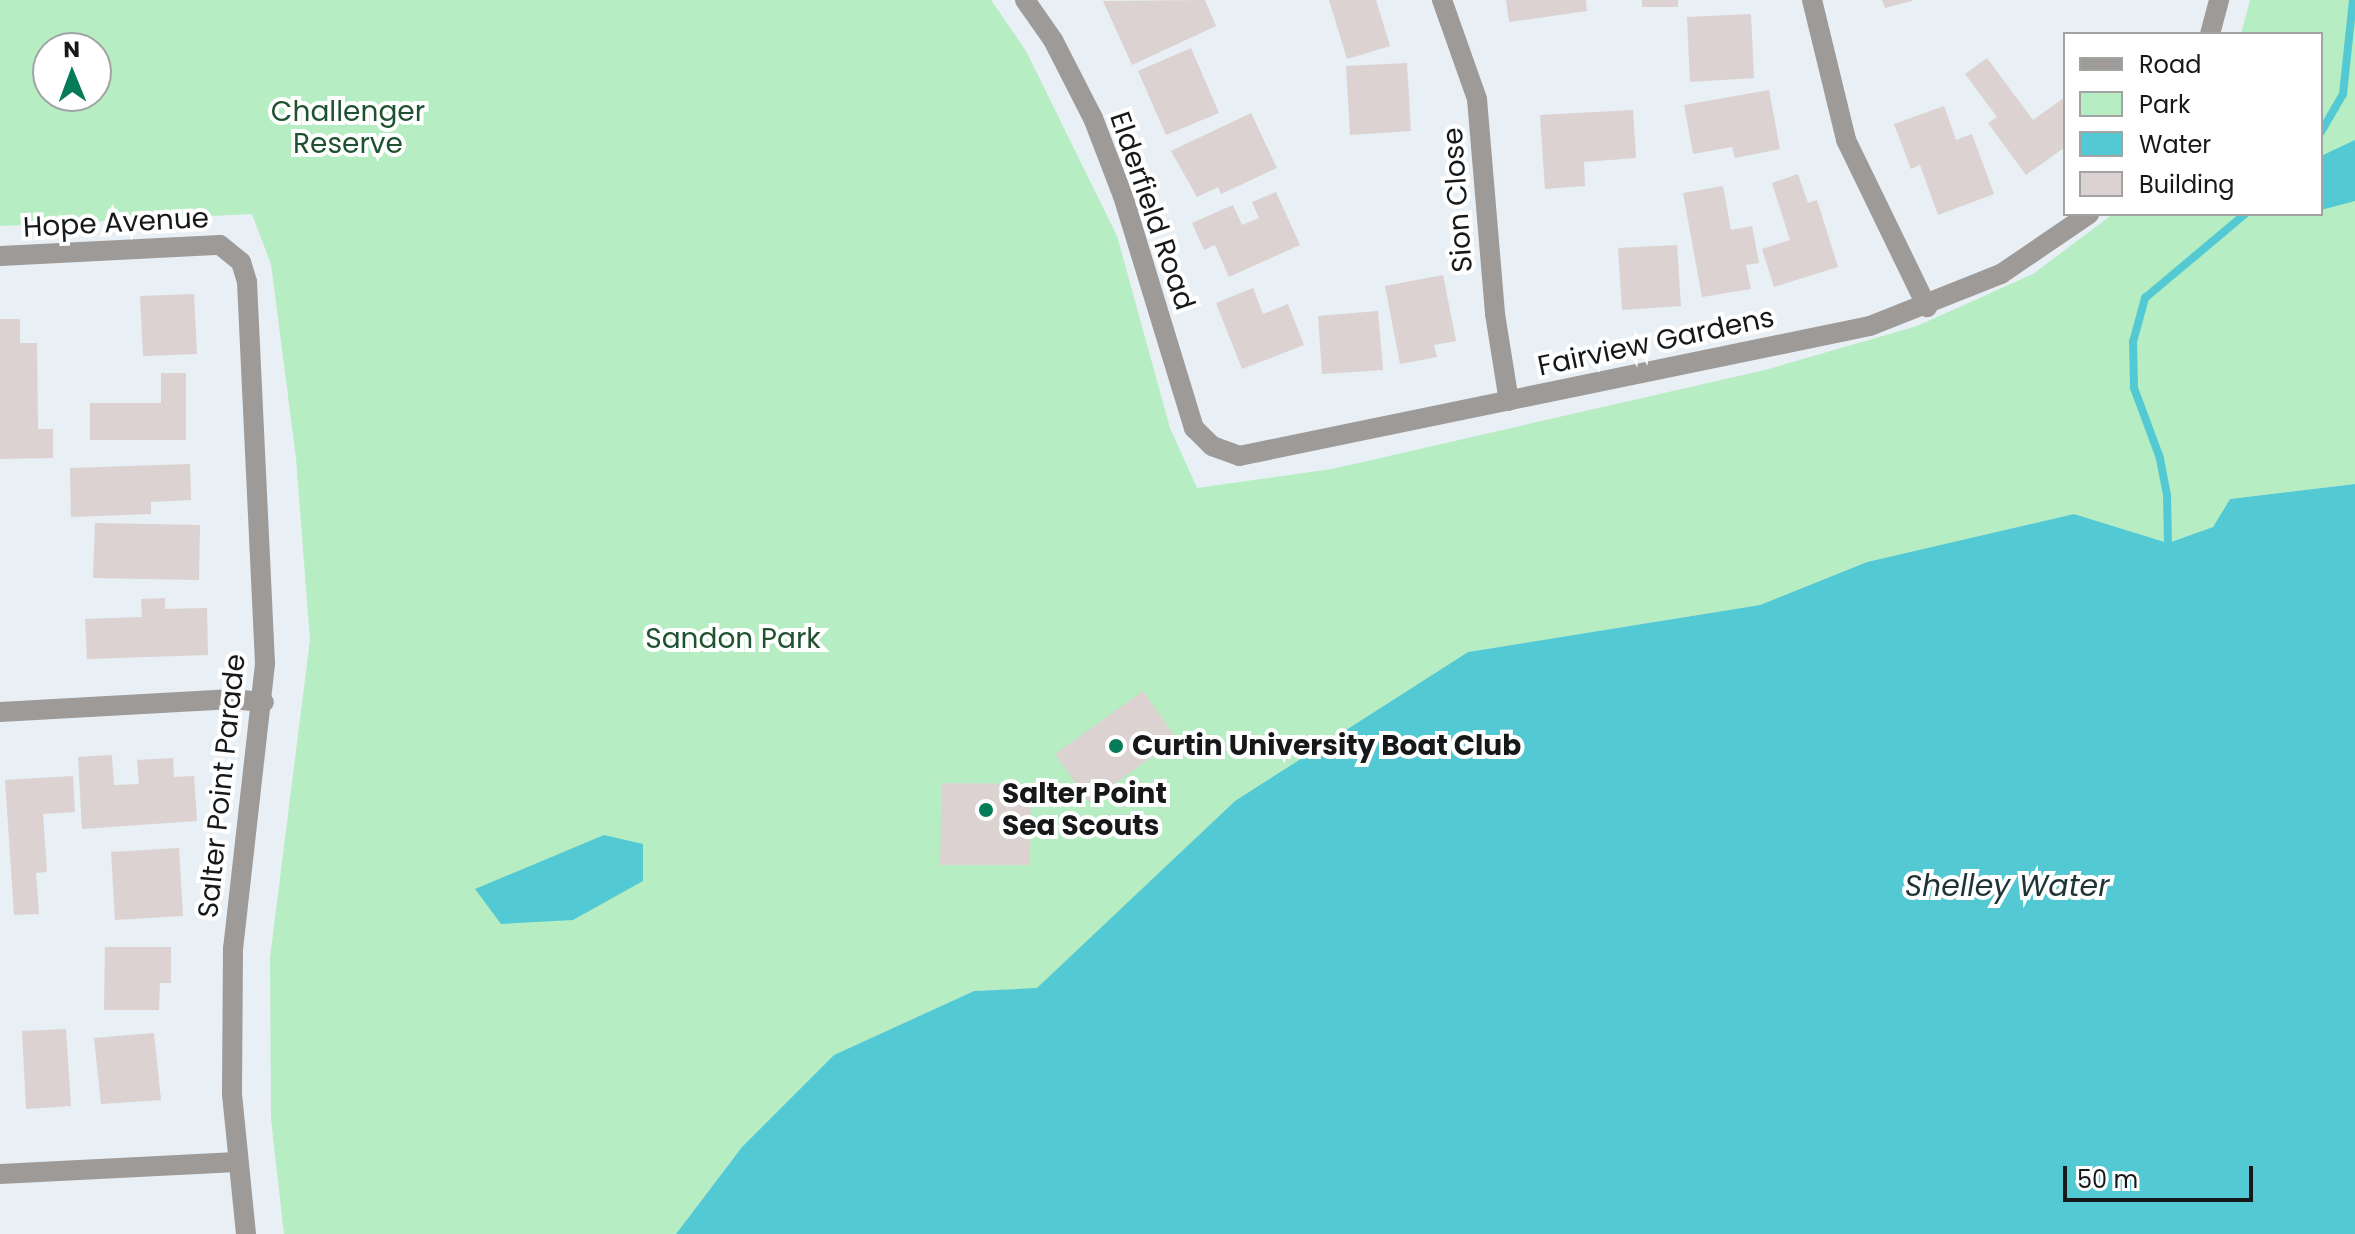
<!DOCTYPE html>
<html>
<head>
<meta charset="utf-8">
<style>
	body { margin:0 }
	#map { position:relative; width:2355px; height:1234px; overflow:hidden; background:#e8eff5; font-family:Poppins,sans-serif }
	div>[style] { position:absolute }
	.green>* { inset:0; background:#b6edc2 }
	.water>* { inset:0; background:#53cad3 }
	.stream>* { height:8px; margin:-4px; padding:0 4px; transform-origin:4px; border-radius:4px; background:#53cad3 }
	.building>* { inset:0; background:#dbd2d1 }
	.minor>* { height:20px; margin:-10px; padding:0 10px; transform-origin:10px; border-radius:10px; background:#9d9a98 }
	.dots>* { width:22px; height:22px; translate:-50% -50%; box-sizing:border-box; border:4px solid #fff; border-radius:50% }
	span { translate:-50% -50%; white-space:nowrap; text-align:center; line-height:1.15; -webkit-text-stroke:8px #fff; paint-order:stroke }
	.park-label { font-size:28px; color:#1f5330 }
	.street-label { font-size:28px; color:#16181a }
	.poi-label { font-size:28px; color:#16181a; font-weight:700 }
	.left { translate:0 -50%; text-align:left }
	.water-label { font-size:30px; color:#1e3335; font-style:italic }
	.legend { position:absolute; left:2063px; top:32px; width:260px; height:184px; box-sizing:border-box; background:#fff; border:2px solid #a2a3a3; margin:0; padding:10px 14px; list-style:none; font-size:24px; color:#16181a }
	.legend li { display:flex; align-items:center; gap:16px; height:40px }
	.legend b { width:40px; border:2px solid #a2a3a3 }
	.north { position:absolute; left:32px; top:32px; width:80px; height:80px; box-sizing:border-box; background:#fff; border:2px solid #a2a3a3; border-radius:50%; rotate:359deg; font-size:22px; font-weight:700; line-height:32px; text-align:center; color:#16181a }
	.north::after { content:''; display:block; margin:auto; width:28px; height:36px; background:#067b58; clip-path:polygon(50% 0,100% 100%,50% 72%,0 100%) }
	.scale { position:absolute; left:2063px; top:1166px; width:190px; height:36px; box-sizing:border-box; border:4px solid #16181a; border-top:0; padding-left:10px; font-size:24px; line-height:28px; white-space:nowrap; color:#16181a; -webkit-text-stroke:6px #fff; paint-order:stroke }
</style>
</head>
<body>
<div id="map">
	<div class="green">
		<div style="clip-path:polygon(evenodd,0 0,991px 0,1026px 51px,1117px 236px,1170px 428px,1197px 488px,1332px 469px,1765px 370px,1917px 326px,2033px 274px,2113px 214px,2321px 214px,2321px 34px,2241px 34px,2250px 0,2355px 0,2355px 484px,2230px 499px,2213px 527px,2168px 543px,2074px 514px,1867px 562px,1760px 605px,1468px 652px,1235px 801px,1037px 989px,974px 991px,834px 1055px,742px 1147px,676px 1234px,284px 1234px,271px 1119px,270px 958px,310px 640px,296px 458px,271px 264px,252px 214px,0 226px,0 0,48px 48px,96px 48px,96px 96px,48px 96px,48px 48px)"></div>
	</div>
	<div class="water">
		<div style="clip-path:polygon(2355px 140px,2355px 201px,2321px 210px,2321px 156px)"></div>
		<div style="clip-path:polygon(2355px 484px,2355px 1234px,676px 1234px,742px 1147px,834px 1055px,974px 991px,1037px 988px,1235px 801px,1468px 652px,1760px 605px,1867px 562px,2074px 514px,2168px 543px,2213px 527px,2230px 499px)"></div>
		<div style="clip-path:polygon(604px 835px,643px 844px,643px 881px,573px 920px,501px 924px,475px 889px)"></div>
	</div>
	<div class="stream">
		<div style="left:2321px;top:132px;width:44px;rotate:-59.9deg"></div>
		<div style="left:2343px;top:94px;width:95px;rotate:-83.9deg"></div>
		<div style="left:2168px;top:543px;width:48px;rotate:-91.2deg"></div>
		<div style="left:2167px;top:495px;width:38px;rotate:-101deg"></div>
		<div style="left:2160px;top:458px;width:75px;rotate:-110.4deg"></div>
		<div style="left:2134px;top:388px;width:46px;rotate:-91.2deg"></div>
		<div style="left:2133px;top:342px;width:46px;rotate:-74.7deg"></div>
		<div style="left:2145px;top:298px;width:131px;rotate:-40deg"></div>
	</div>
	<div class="building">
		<div style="clip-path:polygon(1205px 0,1216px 26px,1132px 65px,1103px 1px)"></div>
		<div style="clip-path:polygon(1329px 0,1376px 0,1390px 46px,1347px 59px)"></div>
		<div style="clip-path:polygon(1506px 0,1586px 0,1587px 11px,1509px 22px)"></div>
		<div style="clip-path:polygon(1642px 0,1678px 0,1678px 7px,1642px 7px)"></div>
		<div style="clip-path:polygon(1882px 0,1912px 0,1912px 1px,1885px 8px)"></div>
		<div style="clip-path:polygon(1751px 14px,1754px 78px,1690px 82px,1687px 17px)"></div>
		<div style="clip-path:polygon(1191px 48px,1219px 113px,1166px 135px,1138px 71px)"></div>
		<div style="clip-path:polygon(1987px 58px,2033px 120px,2062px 99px,2065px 102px,2065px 147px,2026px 175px,1988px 123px,1997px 117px,1965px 74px)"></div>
		<div style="clip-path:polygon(1407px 63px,1411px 131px,1350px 135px,1346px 66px)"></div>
		<div style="clip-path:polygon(1769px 90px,1780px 149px,1735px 158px,1732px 147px,1693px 154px,1684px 105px)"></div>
		<div style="clip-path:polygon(1944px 106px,1956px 140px,1972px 134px,1994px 194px,1938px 215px,1920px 165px,1911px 169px,1894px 124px)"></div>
		<div style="clip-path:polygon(1633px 110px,1636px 158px,1584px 162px,1585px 186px,1545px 189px,1540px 115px)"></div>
		<div style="clip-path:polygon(1251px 113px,1277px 168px,1221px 194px,1218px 187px,1197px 197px,1171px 151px)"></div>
		<div style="clip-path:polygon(1798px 174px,1808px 203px,1817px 200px,1838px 267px,1774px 287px,1762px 249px,1790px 240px,1772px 183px)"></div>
		<div style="clip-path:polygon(1723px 186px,1731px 230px,1752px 226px,1759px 263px,1746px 265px,1751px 289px,1702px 297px,1683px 193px)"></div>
		<div style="clip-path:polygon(1276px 192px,1300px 245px,1229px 277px,1215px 245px,1204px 250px,1192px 223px,1233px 205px,1242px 225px,1259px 218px,1252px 202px)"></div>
		<div style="clip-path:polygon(1677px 245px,1681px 306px,1622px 310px,1618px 248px)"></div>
		<div style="clip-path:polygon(1443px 275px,1456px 341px,1434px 345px,1437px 357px,1400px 364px,1385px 286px)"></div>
		<div style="clip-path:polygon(1253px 288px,1263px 314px,1288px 304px,1304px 345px,1242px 369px,1216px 303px)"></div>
		<div style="clip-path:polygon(194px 294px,197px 354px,143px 356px,140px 296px)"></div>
		<div style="clip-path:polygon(1378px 311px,1383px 370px,1322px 374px,1318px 316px)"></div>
		<div style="clip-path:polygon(0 319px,20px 319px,20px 343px,37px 343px,38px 429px,53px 429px,53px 458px,0 459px)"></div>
		<div style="clip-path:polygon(161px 373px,186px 373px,186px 440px,90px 440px,90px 403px,161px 403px)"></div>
		<div style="clip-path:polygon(190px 464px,191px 500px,151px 502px,151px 514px,71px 517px,70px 468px)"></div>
		<div style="clip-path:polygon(95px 523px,200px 525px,199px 580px,93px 578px)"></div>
		<div style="clip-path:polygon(165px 598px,165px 609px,207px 608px,208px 655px,87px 659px,85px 619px,142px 617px,141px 599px)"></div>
		<div style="clip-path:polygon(1143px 691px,1177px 739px,1089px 802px,1055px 754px)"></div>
		<div style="clip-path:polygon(112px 755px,114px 785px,139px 784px,137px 760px,173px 758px,174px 777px,194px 776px,197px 821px,82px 829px,78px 757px)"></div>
		<div style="clip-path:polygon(73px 776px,75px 812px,43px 814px,47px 872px,36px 873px,39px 914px,14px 915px,5px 780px)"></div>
		<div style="clip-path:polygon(942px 783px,1031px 784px,1030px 865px,940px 865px)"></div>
		<div style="clip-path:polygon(179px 848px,183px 916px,115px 920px,111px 852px)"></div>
		<div style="clip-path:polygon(105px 947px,171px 947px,171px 983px,160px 983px,159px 1010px,104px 1010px)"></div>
		<div style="clip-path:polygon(66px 1029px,71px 1106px,26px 1109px,22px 1031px)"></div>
		<div style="clip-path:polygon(154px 1033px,161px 1100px,101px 1104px,94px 1038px)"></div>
	</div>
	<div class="minor">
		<div style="left:1025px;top:0;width:49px;rotate:55deg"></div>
		<div style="left:1053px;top:40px;width:88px;rotate:62.9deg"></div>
		<div style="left:1093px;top:118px;width:84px;rotate:69deg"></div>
		<div style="left:1123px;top:196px;width:243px;rotate:73deg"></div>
		<div style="left:1194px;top:428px;width:25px;rotate:45deg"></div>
		<div style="left:1212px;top:446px;width:29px;rotate:20deg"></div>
		<div style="left:1239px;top:456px;width:644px;rotate:-11.64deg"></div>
		<div style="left:1870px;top:326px;width:141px;rotate:-21.7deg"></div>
		<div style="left:2001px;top:274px;width:107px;rotate:-34.3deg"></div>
		<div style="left:1442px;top:0;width:105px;rotate:70.5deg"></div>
		<div style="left:1477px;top:99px;width:216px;rotate:85.2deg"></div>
		<div style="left:1495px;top:314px;width:88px;rotate:80.9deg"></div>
		<div style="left:1812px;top:0;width:144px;rotate:76.3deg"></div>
		<div style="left:1846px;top:140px;width:186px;rotate:64.1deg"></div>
		<div style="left:2210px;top:34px;width:35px;rotate:-75deg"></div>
		<div style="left:0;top:256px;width:220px;rotate:-2.9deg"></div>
		<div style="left:220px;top:245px;width:27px;rotate:39deg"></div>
		<div style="left:241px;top:262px;width:21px;rotate:73deg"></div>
		<div style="left:247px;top:282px;width:382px;rotate:87.3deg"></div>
		<div style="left:265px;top:664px;width:286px;rotate:96.4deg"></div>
		<div style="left:233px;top:948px;width:146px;rotate:90.4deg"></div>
		<div style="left:232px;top:1094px;width:141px;rotate:84.3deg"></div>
		<div style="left:0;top:712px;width:233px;rotate:-3.2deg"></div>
		<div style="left:233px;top:699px;width:31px;rotate:6deg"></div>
		<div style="left:0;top:1174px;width:237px;rotate:-2.9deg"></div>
	</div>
	<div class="dots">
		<div style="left:1116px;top:746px;background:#067b58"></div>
		<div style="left:986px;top:810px;background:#067b58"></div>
	</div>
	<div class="park-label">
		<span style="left:348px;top:128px">Challenger<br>Reserve</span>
		<span style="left:733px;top:639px">Sandon Park</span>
	</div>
	<div class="street-label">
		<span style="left:1458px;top:200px;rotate:-94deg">Sion Close</span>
		<span style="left:1152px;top:211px;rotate:71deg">Elderfield Road</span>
		<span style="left:116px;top:223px;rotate:-3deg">Hope Avenue</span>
		<span style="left:1656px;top:342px;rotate:-12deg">Fairview Gardens</span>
		<span style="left:222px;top:786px;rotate:-84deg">Salter Point Parade</span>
	</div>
	<div class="poi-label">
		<span class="left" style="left:1132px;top:746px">Curtin University Boat Club</span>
		<span class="left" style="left:1002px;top:810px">Salter Point<br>Sea Scouts</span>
	</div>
	<div class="water-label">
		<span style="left:2007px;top:886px">Shelley Water</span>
	</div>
	<ul class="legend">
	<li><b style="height:10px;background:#9d9a98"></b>Road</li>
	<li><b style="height:22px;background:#b6edc2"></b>Park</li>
	<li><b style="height:22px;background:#53cad3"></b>Water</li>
	<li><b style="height:22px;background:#dbd2d1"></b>Building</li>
	</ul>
	<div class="north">N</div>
	<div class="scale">50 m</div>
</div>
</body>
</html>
